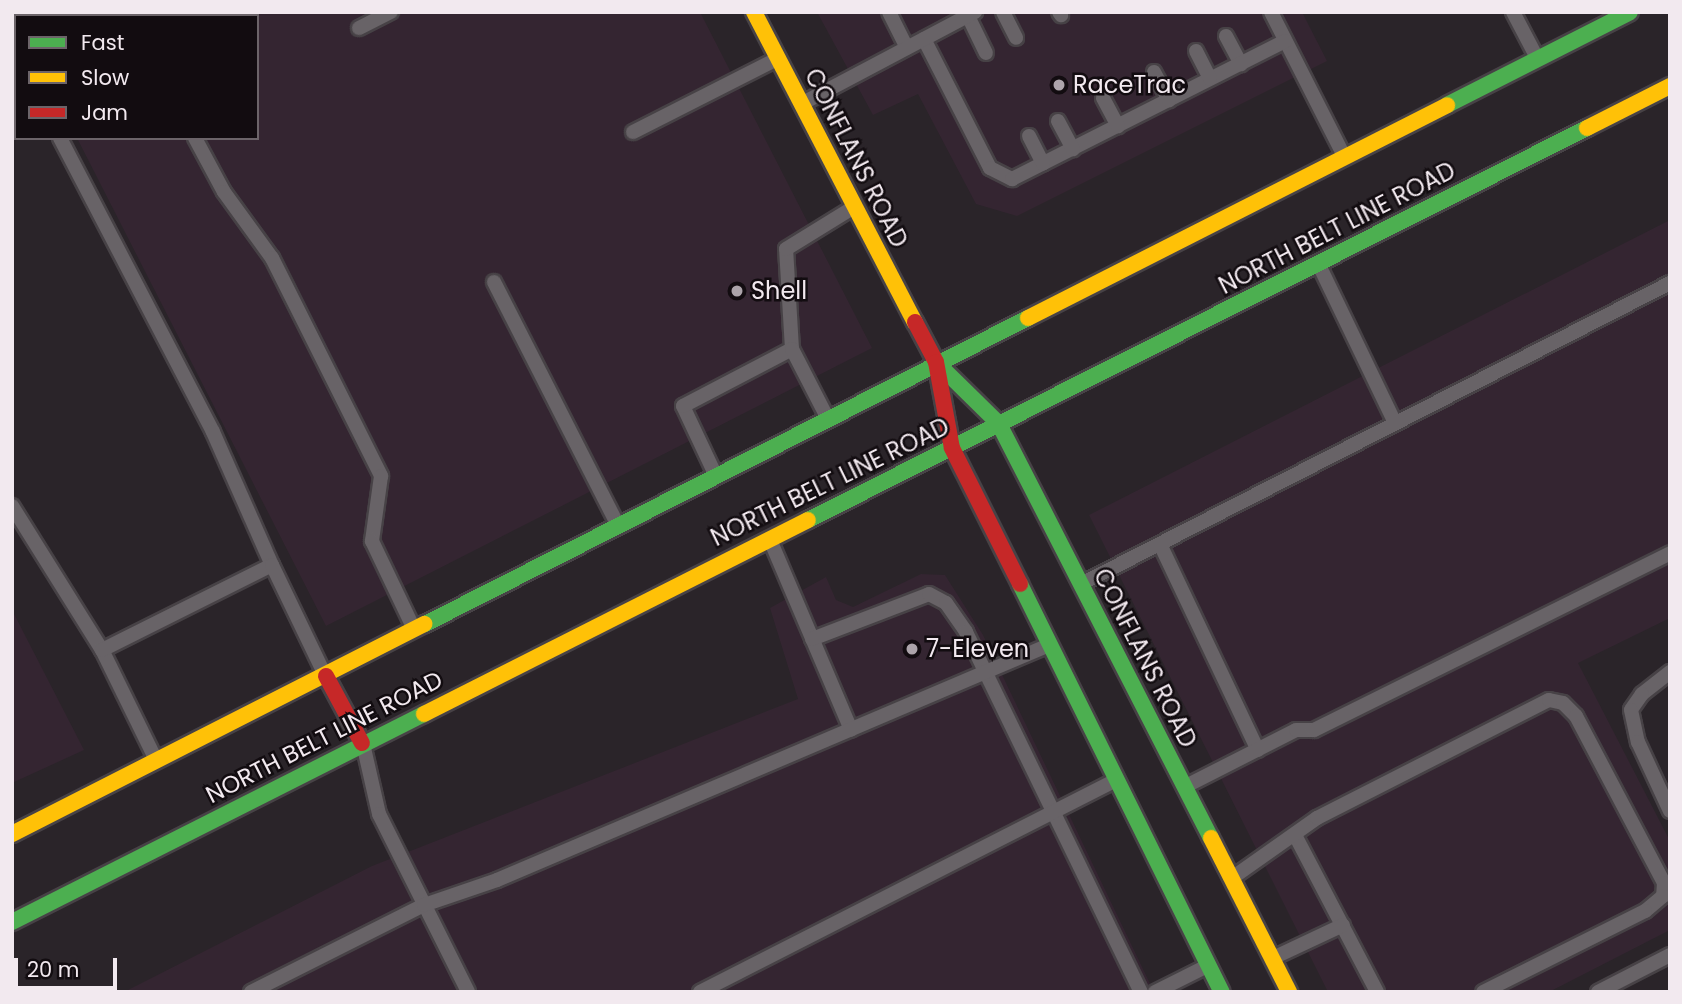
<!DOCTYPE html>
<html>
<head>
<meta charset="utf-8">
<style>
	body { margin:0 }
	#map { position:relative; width:1682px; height:1004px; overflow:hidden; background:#2a2429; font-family:Poppins,sans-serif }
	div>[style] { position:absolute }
	.built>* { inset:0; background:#342531 }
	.roads { filter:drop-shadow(2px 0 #474246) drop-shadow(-2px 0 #474246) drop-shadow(0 2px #474246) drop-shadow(0 -2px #474246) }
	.lane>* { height:14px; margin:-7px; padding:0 7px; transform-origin:7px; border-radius:7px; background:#686367 }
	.fast>* { height:16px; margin:-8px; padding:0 8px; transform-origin:8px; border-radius:8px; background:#4caf50 }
	.slow>* { height:16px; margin:-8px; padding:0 8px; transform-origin:8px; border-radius:8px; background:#ffc107 }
	.jam>* { height:16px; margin:-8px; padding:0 8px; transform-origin:8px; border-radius:8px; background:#c62828 }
	.dots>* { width:19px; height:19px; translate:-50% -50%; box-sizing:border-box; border:4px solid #120c10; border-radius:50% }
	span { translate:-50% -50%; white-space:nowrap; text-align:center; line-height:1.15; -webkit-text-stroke:5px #120c10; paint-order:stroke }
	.poi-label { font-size:24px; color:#f2e9ef }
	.left { translate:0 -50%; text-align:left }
	.street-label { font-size:24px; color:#f2e9ef }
	.frame { position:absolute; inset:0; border:14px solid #f2e9ef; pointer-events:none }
	.legend { position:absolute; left:14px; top:14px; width:245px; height:126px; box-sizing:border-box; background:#120c10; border:2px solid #6c6469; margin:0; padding:9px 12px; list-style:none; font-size:21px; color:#f2e9ef }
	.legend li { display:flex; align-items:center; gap:14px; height:35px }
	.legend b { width:35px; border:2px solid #6c6469 }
	.scale { position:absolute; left:14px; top:958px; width:103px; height:32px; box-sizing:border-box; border:4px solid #f2e9ef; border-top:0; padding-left:9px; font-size:21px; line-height:24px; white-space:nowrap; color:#f2e9ef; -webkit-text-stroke:5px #120c10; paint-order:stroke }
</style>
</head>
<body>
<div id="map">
	<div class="built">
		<div style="clip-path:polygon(12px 12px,700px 12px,872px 348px,326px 626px,77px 138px,257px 138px,257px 16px,16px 16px,12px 45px)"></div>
		<div style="clip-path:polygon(817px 12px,1302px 12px,1327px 61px,1017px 216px,976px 204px,918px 94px,873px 115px)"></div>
		<div style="clip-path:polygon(1670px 220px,1670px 618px,1578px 663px,1670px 841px,1670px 930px,1549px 992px,1328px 992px,1089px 515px)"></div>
		<div style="clip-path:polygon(921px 574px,945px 575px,983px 635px,1154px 992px,124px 992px,372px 866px,798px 699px,770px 608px,826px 577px,836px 600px,853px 607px)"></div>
		<div style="clip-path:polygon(12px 610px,84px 750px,12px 783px)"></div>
	</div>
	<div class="roads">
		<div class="lane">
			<div style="left:889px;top:12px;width:40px;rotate:63.4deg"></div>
			<div style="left:1003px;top:12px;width:29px;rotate:63deg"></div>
			<div style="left:1059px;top:12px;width:4px;rotate:56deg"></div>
			<div style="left:1271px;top:12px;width:161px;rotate:63.1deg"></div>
			<div style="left:1513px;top:12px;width:52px;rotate:62.4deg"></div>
			<div style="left:968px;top:16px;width:41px;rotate:64.1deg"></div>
			<div style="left:359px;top:28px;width:36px;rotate:-27deg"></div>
			<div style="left:1226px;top:36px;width:32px;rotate:62deg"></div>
			<div style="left:924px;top:39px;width:145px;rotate:62.9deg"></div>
			<div style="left:990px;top:168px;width:25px;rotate:27deg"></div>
			<div style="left:1012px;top:179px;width:306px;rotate:-26.8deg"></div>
			<div style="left:1196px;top:51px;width:31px;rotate:63deg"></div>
			<div style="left:1154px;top:72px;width:32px;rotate:62deg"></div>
			<div style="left:1103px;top:98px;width:32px;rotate:62deg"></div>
			<div style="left:12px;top:101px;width:4px;rotate:27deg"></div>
			<div style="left:803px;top:103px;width:195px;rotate:-27.9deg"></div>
			<div style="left:1058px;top:121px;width:32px;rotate:62deg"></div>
			<div style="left:633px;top:132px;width:161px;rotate:-26.9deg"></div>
			<div style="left:1029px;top:136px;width:31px;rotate:63deg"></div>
			<div style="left:60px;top:138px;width:331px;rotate:62.5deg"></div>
			<div style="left:213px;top:432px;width:145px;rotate:66.1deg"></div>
			<div style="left:195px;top:138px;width:61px;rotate:61.8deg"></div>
			<div style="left:224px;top:192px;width:82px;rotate:54deg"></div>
			<div style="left:272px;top:258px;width:244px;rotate:63.4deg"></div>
			<div style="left:381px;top:476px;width:66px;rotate:97.9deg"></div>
			<div style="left:372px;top:541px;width:98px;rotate:64.5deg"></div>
			<div style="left:1319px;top:265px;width:175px;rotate:64.3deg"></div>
			<div style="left:494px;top:282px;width:271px;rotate:63deg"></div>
			<div style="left:792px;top:349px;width:100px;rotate:-93.4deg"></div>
			<div style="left:786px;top:249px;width:80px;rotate:-31.7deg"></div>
			<div style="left:715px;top:474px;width:75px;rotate:-115.2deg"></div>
			<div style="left:683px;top:406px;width:123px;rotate:-27.6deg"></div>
			<div style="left:792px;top:349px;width:76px;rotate:62.8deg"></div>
			<div style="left:12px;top:506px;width:170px;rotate:58deg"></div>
			<div style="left:771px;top:542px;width:204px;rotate:66.9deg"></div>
			<div style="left:1160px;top:544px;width:228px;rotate:64.6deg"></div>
			<div style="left:1083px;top:583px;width:659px;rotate:-27.07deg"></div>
			<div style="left:812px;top:639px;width:125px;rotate:-21deg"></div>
			<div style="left:929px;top:594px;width:19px;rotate:28deg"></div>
			<div style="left:946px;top:603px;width:35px;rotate:55deg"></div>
			<div style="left:966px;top:632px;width:400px;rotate:64.1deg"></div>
			<div style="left:1670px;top:672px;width:36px;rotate:142deg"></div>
			<div style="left:1642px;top:694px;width:19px;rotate:125deg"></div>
			<div style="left:1631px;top:710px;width:33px;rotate:78deg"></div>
			<div style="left:1638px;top:742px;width:76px;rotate:65.1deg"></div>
			<div style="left:364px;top:748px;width:68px;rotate:77.2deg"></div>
			<div style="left:379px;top:814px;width:199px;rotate:63.4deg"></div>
			<div style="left:156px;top:760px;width:123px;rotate:-116.1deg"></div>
			<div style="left:102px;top:650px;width:190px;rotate:-26.6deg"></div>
			<div style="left:272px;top:565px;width:122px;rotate:64.3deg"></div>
			<div style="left:1186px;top:786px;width:123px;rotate:-27deg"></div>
			<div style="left:1296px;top:730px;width:18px"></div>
			<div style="left:1314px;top:730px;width:398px;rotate:-26.4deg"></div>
			<div style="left:1296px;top:837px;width:175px;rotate:62.4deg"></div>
			<div style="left:1232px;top:878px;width:104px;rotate:-35.2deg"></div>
			<div style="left:1317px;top:818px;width:260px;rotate:-27deg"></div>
			<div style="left:1549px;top:700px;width:14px;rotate:12deg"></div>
			<div style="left:1563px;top:703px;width:18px;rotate:45deg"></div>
			<div style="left:1576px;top:716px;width:189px;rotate:62.2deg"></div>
			<div style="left:1664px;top:883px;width:13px;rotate:94deg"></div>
			<div style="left:1663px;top:896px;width:23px;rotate:140deg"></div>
			<div style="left:1645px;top:911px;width:181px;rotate:153.4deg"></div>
			<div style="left:1275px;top:957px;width:75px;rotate:-25.2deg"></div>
			<div style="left:251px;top:992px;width:194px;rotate:-26.7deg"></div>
			<div style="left:424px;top:905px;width:77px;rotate:-18.9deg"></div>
			<div style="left:497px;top:880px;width:600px;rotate:-23.06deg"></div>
			<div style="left:700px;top:992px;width:467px;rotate:-27deg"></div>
			<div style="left:1155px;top:992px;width:58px;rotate:-26.6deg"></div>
			<div style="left:1598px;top:992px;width:81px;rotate:-27.2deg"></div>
		</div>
		<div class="fast">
			<div style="left:1447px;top:105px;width:205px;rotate:-26.9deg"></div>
			<div style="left:936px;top:362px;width:88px;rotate:44.5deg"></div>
			<div style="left:999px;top:424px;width:465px;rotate:62.9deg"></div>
			<div style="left:808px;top:520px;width:872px;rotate:-26.71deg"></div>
			<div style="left:1020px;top:584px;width:455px;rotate:63.7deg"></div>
			<div style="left:425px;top:624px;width:676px;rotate:-26.91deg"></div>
			<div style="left:12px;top:922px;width:462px;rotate:-26.8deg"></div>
		</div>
		<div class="slow">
			<div style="left:754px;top:12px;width:349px;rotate:62.6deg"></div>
			<div style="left:1587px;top:128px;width:93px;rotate:-26.8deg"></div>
			<div style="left:1028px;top:318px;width:470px;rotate:-26.9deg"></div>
			<div style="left:424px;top:714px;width:430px;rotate:-26.8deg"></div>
			<div style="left:12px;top:834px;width:463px;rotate:-27deg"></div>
			<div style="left:1211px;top:838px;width:173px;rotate:63.1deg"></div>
		</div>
		<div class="jam">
			<div style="left:915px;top:322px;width:45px;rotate:62.3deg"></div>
			<div style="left:936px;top:362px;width:87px;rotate:79.5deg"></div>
			<div style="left:952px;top:448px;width:152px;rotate:63.4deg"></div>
			<div style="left:326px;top:676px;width:76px;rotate:61.8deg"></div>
		</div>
	</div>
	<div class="dots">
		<div style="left:1059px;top:85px;background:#aca4aa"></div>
		<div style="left:737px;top:291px;background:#aca4aa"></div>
		<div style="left:912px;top:649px;background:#aca4aa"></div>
	</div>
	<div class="poi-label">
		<span class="left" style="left:1073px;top:85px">RaceTrac</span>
		<span class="left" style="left:751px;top:291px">Shell</span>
		<span class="left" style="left:926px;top:649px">7-Eleven</span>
	</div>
	<div class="street-label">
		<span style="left:856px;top:158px;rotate:63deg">CONFLANS ROAD</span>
		<span style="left:1337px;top:228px;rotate:-27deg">NORTH BELT LINE ROAD</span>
		<span style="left:830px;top:482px;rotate:-26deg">NORTH BELT LINE ROAD</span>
		<span style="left:1145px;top:658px;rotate:63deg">CONFLANS ROAD</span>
		<span style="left:324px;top:737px;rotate:-27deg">NORTH BELT LINE ROAD</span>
	</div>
	<div class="frame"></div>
	<ul class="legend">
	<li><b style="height:9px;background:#4caf50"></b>Fast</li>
	<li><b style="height:9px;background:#ffc107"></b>Slow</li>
	<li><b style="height:9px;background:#c62828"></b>Jam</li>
	</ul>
	<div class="scale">20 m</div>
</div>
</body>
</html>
